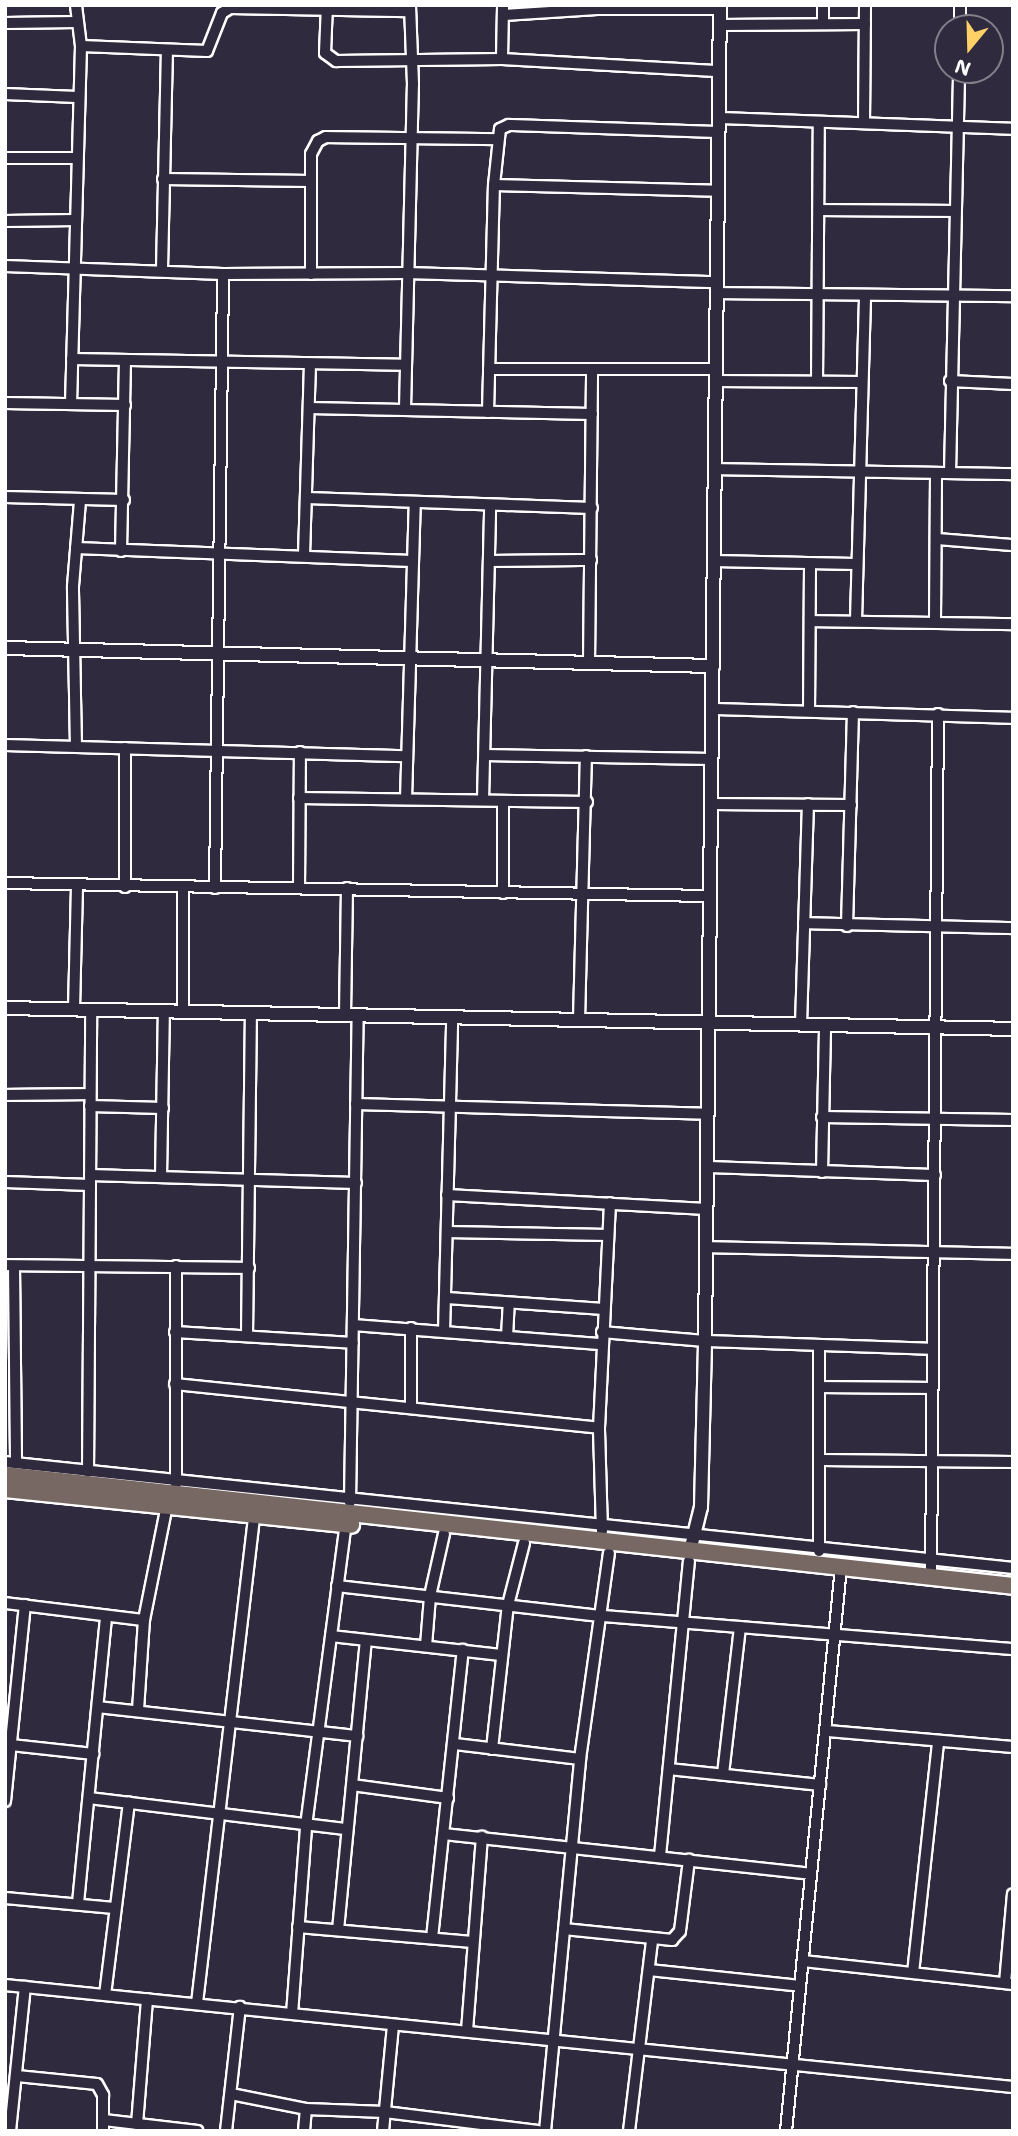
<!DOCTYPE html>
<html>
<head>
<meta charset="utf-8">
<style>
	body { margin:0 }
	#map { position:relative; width:1018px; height:2136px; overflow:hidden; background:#2f2a3d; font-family:"Shantell Sans",sans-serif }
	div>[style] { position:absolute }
	.roads { filter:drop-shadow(2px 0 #fff) drop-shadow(-2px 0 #fff) drop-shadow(0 2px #fff) drop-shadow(0 -2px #fff) }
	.minor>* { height:10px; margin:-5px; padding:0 5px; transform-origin:5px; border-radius:5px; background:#2f2a3d }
	.tertiary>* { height:12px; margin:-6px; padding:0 6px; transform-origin:6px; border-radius:6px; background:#2f2a3d }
	.primary>* { height:16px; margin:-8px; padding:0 8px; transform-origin:8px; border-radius:8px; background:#776864 }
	span { translate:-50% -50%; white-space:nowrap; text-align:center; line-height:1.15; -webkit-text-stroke:5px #2f2a3d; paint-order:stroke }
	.frame { position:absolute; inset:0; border:7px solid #fff; pointer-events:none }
	.north { position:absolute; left:934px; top:14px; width:70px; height:70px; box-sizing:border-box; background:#2f2a3d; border:2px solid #827f8b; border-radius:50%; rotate:199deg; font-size:19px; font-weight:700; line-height:28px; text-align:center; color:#fff }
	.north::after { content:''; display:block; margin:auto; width:24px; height:32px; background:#ffd166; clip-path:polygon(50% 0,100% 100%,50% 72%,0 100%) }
</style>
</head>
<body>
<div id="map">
	<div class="roads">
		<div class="minor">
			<div style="left:327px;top:5px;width:48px;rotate:92.4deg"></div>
			<div style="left:325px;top:53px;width:14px;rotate:36deg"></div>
			<div style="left:336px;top:61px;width:166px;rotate:-0.7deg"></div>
			<div style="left:502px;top:59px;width:54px;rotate:-88.9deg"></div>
			<div style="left:504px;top:15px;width:93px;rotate:-3.7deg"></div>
			<div style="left:597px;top:9px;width:123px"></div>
			<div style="left:5px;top:23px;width:71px;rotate:-0.8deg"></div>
			<div style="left:823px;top:24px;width:19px;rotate:-90deg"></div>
			<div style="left:720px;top:25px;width:145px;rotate:-0.4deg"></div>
			<div style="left:960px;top:28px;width:23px;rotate:-90deg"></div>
			<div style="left:81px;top:46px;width:126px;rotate:2.3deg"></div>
			<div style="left:207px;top:51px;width:41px;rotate:-68.5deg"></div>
			<div style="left:222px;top:13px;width:9px;rotate:-32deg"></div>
			<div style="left:230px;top:8px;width:180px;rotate:1deg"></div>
			<div style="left:502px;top:59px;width:218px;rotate:3.2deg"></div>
			<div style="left:5px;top:94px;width:72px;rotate:2.4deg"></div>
			<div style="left:719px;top:118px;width:294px;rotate:2.1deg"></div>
			<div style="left:864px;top:122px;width:117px;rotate:-89.5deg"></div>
			<div style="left:5px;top:158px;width:70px"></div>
			<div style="left:163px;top:179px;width:148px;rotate:0.8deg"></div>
			<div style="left:494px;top:185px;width:224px;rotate:1.5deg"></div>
			<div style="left:820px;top:210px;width:135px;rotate:0.4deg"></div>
			<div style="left:5px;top:221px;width:71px;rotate:-0.8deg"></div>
			<div style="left:5px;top:266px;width:218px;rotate:2.1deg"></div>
			<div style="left:223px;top:274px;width:183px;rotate:-0.3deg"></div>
			<div style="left:406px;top:273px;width:311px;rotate:1.7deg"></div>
			<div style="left:162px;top:269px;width:217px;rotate:-88.7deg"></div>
			<div style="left:311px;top:274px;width:120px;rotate:-90deg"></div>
			<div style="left:311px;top:154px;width:15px;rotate:-62deg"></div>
			<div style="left:318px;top:141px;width:9px;rotate:-27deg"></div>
			<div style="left:326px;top:137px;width:172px;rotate:0.7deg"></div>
			<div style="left:717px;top:293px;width:296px;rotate:0.6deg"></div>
			<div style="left:72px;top:359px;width:332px;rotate:1deg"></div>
			<div style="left:489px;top:369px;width:227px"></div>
			<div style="left:716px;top:381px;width:145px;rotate:0.4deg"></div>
			<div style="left:817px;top:381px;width:259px;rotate:-89.6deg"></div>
			<div style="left:950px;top:381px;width:63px;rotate:2.7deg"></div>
			<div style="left:5px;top:403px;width:120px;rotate:1deg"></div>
			<div style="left:71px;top:404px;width:358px;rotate:-88.4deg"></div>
			<div style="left:81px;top:46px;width:41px;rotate:-97deg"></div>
			<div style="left:309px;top:408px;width:283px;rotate:1.2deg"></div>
			<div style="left:405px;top:409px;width:325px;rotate:-88.6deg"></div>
			<div style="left:413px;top:84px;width:79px;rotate:-92.2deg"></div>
			<div style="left:488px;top:412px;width:227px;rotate:-88.5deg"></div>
			<div style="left:494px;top:185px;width:56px;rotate:-83.9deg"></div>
			<div style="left:500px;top:129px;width:10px;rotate:-24deg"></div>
			<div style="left:509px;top:125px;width:210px;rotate:1.9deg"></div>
			<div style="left:715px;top:469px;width:298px;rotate:1deg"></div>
			<div style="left:950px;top:473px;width:403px;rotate:-88.7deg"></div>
			<div style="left:5px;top:497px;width:119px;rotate:1.4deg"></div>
			<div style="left:307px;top:498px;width:285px;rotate:2deg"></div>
			<div style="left:936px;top:539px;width:77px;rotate:4.5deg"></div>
			<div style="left:76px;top:548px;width:336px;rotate:2.2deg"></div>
			<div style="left:121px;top:551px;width:190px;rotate:-88.8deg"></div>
			<div style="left:304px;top:555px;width:191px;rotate:-88.2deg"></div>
			<div style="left:489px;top:561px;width:102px;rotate:-0.6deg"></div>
			<div style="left:714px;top:561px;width:141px;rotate:1.2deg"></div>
			<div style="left:856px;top:620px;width:325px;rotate:-88.4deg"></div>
			<div style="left:935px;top:620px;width:146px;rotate:-89.6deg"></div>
			<div style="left:811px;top:621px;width:202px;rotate:0.9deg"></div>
			<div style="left:589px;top:663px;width:291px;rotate:-89.4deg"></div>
			<div style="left:712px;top:709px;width:301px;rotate:1.7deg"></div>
			<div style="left:809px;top:711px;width:147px;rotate:-89.6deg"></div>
			<div style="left:5px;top:745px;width:401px;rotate:1.6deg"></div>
			<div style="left:76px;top:747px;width:161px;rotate:-91.1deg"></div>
			<div style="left:73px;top:586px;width:86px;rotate:-85.3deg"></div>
			<div style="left:485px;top:755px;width:227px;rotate:1deg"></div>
			<div style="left:299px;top:798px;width:288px;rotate:0.8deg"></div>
			<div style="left:406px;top:799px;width:296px;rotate:-88.3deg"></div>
			<div style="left:483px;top:800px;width:295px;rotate:-88.6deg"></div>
			<div style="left:711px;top:804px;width:140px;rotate:0.4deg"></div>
			<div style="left:5px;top:883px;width:705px;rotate:1.06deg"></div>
			<div style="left:125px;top:887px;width:139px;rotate:-90deg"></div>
			<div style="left:183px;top:888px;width:124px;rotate:90deg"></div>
			<div style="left:215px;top:888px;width:614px;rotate:-89.25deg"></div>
			<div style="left:299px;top:888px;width:136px;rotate:-89.6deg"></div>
			<div style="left:503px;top:893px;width:91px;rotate:-90deg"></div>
			<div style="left:804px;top:923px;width:209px;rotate:1.4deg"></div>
			<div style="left:847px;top:926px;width:214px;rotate:-88.4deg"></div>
			<div style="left:74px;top:1009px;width:124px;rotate:-88.6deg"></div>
			<div style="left:345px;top:1015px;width:127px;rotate:-89.1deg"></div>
			<div style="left:579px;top:1020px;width:264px;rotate:-88.5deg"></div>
			<div style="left:801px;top:1025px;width:221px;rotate:-88.2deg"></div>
			<div style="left:5px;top:1095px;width:85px;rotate:-0.7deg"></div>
			<div style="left:356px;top:1104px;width:352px;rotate:1.6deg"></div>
			<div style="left:90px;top:1106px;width:73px;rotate:1.6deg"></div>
			<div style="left:822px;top:1117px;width:191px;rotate:0.9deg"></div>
			<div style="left:707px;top:1167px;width:228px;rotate:2deg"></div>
			<div style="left:822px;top:1172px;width:147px;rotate:-88.8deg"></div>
			<div style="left:90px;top:1175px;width:266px;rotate:1.7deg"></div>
			<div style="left:161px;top:1177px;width:166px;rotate:-89deg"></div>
			<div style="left:5px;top:1182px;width:85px;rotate:2deg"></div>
			<div style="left:447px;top:1195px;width:260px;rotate:3.1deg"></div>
			<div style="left:447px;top:1232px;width:161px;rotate:1.1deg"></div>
			<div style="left:706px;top:1247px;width:307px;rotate:1.3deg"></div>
			<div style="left:5px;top:1265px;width:244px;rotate:0.7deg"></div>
			<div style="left:14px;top:1266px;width:197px;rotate:89.4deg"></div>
			<div style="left:447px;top:1298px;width:157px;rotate:4deg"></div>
			<div style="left:353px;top:1325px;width:250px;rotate:4.4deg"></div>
			<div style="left:175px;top:1332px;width:178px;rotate:3.5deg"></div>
			<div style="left:444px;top:1332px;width:315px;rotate:-88.5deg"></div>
			<div style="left:602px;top:1332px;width:103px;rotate:5deg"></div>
			<div style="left:705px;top:1341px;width:227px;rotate:2deg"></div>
			<div style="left:247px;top:1335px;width:322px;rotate:-89.3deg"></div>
			<div style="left:507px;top:1337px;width:34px;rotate:-87deg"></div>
			<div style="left:819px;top:1346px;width:205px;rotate:90deg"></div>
			<div style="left:175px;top:1384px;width:426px;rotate:5.9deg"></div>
			<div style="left:822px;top:1387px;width:110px;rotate:0.5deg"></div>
			<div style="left:411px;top:1407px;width:79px;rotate:-90deg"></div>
			<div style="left:822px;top:1460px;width:191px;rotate:0.6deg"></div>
			<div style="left:5px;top:1462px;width:1014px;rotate:6deg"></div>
			<div style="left:88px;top:1472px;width:462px;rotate:-89.6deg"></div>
			<div style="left:176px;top:1484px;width:218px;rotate:-90deg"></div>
			<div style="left:350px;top:1502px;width:487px;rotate:-89.1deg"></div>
			<div style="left:602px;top:1531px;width:103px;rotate:-91.7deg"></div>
			<div style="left:599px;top:1428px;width:225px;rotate:-87.2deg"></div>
			<div style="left:931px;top:1579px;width:865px;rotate:-89.54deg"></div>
			<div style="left:337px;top:1586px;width:267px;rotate:6.5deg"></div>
			<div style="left:602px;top:1616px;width:412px;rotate:4.6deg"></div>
			<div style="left:5px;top:1603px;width:140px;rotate:7deg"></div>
			<div style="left:331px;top:1636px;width:171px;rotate:6.4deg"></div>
			<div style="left:426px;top:1646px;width:50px;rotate:-85.4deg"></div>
			<div style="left:430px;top:1596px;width:64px;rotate:-77.3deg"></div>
			<div style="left:98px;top:1707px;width:261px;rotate:6.4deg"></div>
			<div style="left:138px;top:1710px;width:90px;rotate:-86.2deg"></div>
			<div style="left:144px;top:1620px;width:117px;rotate:-78.7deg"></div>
			<div style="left:827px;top:1731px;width:187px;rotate:4.9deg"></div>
			<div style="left:455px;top:1744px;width:126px;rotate:6.8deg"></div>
			<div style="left:11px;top:1745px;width:83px;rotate:6.2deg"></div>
			<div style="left:492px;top:1749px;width:145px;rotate:-83.7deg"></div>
			<div style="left:508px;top:1605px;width:64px;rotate:-75.5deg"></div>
			<div style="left:669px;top:1769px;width:152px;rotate:6deg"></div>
			<div style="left:723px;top:1774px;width:148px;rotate:-83.4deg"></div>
			<div style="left:352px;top:1785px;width:97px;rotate:7.7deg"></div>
			<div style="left:89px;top:1798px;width:260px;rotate:6.9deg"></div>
			<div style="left:5px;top:1801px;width:197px;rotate:-84.2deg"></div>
			<div style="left:444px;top:1834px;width:368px;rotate:6.2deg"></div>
			<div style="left:660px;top:1856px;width:296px;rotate:-84.4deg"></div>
			<div style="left:5px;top:1898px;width:110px;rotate:5.2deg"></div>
			<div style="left:78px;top:1903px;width:288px;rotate:-84.4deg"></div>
			<div style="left:298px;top:1927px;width:175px;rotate:4.9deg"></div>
			<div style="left:564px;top:1929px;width:109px;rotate:5.8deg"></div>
			<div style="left:672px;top:1940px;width:12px;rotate:-48deg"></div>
			<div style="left:680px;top:1931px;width:72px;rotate:-82.8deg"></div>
			<div style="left:338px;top:1930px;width:291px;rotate:-84.5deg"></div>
			<div style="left:432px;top:1938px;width:290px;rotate:-83.9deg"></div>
			<div style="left:803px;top:1961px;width:211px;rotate:6.3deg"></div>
			<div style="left:649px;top:1970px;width:152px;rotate:6deg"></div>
			<div style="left:913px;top:1973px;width:232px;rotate:-83.8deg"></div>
			<div style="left:1005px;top:1983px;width:89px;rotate:-84.9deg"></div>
			<div style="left:5px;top:1985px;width:1013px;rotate:5.78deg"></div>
			<div style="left:105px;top:1995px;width:194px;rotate:-82.9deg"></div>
			<div style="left:197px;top:2003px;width:491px;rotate:-83.3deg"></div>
			<div style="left:292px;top:2014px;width:189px;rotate:-85.7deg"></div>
			<div style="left:306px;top:1826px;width:305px;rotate:-82.5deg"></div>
			<div style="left:467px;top:2031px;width:195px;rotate:-85.6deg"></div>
			<div style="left:17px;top:2076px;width:80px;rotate:5.7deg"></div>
			<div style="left:97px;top:2084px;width:13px;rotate:61deg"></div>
			<div style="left:103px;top:2095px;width:36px;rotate:90deg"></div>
			<div style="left:231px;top:2094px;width:76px;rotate:11.3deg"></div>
			<div style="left:306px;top:2109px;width:79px;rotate:2.2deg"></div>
			<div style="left:385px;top:2112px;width:154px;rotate:7.1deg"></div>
			<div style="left:104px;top:2120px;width:94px;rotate:6.7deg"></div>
			<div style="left:137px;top:2124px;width:125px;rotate:-85.4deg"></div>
			<div style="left:10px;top:2131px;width:145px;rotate:-84.1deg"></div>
			<div style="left:226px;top:2131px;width:125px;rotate:-83.6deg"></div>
			<div style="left:304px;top:2131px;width:22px;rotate:-85deg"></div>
			<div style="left:383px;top:2131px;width:106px;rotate:-84.6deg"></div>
			<div style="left:545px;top:2131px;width:374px;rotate:-84.6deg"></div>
			<div style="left:580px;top:1759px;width:208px;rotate:-82deg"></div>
			<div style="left:629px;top:2131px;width:192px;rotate:-83.1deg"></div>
			<div style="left:786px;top:2131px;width:567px;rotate:-84.43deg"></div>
		</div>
		<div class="tertiary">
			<div style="left:5px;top:648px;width:708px;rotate:1.46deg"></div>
			<div style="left:5px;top:1008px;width:1008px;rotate:1.19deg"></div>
			<div style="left:690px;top:1551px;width:45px;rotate:-76deg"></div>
			<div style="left:701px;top:1507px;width:166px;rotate:-88.6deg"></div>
			<div style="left:705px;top:1341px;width:1336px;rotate:-89.36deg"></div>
		</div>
		<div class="primary">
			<div style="left:5px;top:1475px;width:1014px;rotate:6.28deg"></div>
			<div style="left:5px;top:1489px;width:348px;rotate:5.9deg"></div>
		</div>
	</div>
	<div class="frame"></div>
	<div class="north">N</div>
</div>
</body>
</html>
